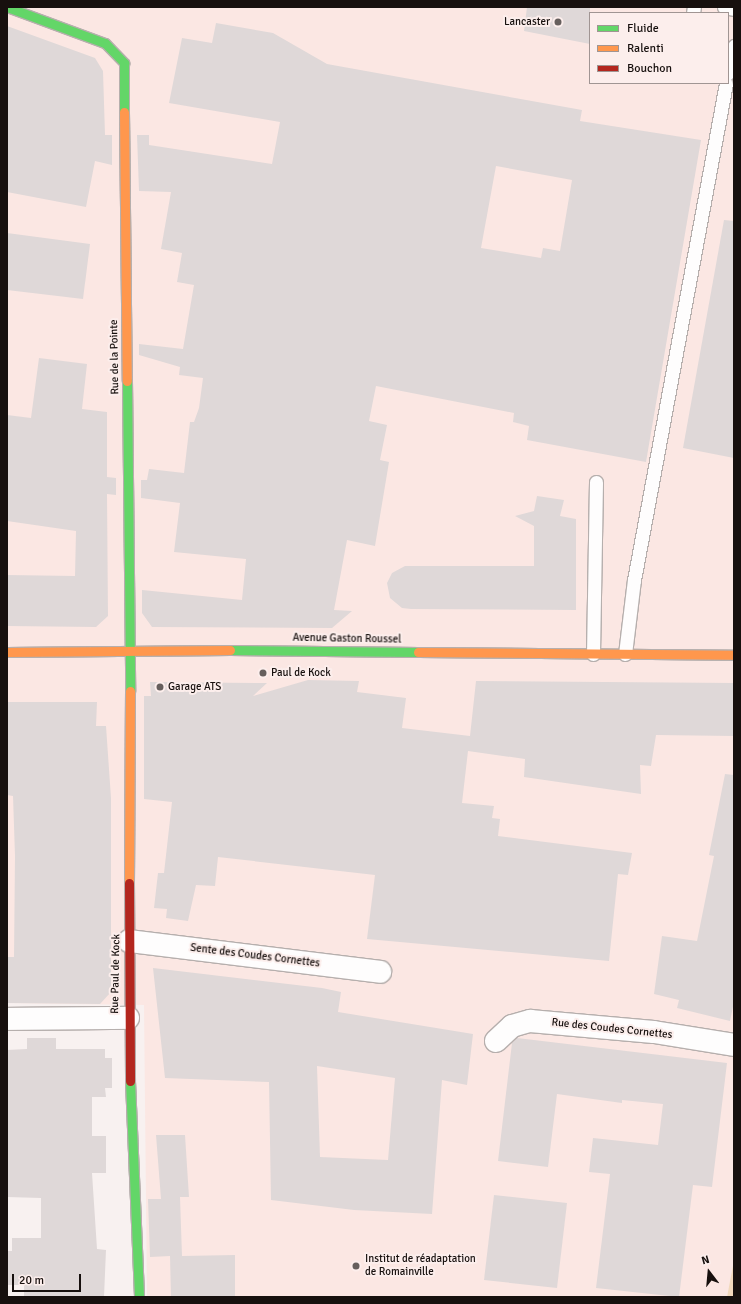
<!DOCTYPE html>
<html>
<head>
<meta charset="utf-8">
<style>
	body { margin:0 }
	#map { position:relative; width:741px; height:1304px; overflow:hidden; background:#f8f1f0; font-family:Signika,sans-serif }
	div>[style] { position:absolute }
	.built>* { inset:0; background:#fbe7e3 }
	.green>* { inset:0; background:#f2d8bc }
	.building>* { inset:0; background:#dfd8d8 }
	.roads { filter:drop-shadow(1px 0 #b6afad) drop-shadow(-1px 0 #b6afad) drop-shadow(0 1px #b6afad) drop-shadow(0 -1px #b6afad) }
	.lane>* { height:13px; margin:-6.5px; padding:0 6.5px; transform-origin:6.5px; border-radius:6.5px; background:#fefdfd }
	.street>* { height:22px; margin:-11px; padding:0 11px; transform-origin:11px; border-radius:11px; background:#fefdfd }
	.fast>* { height:9px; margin:-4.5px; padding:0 4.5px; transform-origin:4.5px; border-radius:4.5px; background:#63d668 }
	.slow>* { height:9px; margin:-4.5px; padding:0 4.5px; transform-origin:4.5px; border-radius:4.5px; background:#ff974d }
	.jam>* { height:9px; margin:-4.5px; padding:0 4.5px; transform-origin:4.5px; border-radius:4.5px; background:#b3261e }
	.dots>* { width:11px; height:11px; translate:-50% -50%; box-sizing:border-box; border:2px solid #fceeec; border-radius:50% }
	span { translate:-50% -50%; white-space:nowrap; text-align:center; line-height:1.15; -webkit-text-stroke:4px #fceeec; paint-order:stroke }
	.poi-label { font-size:11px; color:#17100e }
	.right { translate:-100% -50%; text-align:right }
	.left { translate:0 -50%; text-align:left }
	.street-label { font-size:11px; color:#17100e }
	.frame { position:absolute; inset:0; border:8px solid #17100e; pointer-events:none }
	.legend { position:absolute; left:589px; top:12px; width:140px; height:72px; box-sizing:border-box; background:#fceeec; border:1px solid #a09593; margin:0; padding:5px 7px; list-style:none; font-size:12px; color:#17100e }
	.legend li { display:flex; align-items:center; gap:8px; height:20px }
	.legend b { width:20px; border:1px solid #a09593 }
	.north { position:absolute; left:689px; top:1252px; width:40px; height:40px; -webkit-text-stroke:3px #fceeec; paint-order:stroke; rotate:344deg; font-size:11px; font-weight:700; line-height:16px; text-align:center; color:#17100e }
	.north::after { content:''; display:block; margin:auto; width:14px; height:18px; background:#17100e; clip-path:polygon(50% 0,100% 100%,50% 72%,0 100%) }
	.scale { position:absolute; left:12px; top:1274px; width:69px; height:18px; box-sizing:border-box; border:2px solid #17100e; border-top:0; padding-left:5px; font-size:12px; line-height:14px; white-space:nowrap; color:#17100e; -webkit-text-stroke:3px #fceeec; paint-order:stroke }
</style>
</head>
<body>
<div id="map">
	<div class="built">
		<div style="clip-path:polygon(evenodd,7px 7px,734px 7px,734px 1260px,727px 1297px,147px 1297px,144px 1005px,7px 1003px,7px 7px,590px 13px,728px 13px,728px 83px,590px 83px,590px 13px)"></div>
	</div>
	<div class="green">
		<div style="clip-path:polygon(734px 1260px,734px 1297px,727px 1297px)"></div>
	</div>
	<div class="building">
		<div style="clip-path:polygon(527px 7px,590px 7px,590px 44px,524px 31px)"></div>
		<div style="clip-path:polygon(evenodd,216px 23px,273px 33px,327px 64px,582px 110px,580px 121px,701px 140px,646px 462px,527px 440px,529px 426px,513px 422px,514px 413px,376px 386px,369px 421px,387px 425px,380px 460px,389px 462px,375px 546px,347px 540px,334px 610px,352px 611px,332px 628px,152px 627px,142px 613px,142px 590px,242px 600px,246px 559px,174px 552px,180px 503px,141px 498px,141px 480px,147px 480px,149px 469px,184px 473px,190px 422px,194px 422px,199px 408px,203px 378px,179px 375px,180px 367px,139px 355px,139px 344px,183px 349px,194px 285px,177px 282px,182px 253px,161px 249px,171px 192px,139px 191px,137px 135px,149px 135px,149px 145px,272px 164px,280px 122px,169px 103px,182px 38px,212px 43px,216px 23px,496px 166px,572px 180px,560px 251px,543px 248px,541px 258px,481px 248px,496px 166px)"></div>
		<div style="clip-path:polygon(7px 26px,95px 58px,103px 71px,105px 135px,112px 135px,112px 165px,95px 161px,86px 207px,7px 192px)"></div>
		<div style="clip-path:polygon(724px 220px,734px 221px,734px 458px,683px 448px)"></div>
		<div style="clip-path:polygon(7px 233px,90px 244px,83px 299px,7px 290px)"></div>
		<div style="clip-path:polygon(39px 358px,87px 364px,82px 409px,107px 412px,107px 477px,116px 478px,116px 495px,107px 494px,108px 616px,96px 627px,7px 626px,7px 575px,75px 576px,76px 531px,7px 521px,7px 415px,31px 418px)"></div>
		<div style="clip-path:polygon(537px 496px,564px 500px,560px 516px,576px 519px,576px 610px,411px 609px,402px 608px,390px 598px,387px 583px,392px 573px,405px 566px,534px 566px,534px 526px,515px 516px,534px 511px)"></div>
		<div style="clip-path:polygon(308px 680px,359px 681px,357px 692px,406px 698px,402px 728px,470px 736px,476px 681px,734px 683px,734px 736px,656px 735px,651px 766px,640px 765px,641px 794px,524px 777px,525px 759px,468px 751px,462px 803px,494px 806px,492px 818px,500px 819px,498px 836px,632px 853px,628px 875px,618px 874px,609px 961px,367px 939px,375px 875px,218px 857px,215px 886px,196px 885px,188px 921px,166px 918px,167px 909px,154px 908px,158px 873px,164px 873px,172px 802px,144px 799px,144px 696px,151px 696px,150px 682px,267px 683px,253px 696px)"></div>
		<div style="clip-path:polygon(7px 702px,97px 702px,96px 726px,106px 726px,111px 798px,111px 992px,100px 1004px,7px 1003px,7px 957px,14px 957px,15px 856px,13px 796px,7px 795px)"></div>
		<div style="clip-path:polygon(725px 774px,734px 775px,734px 1002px,730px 1021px,677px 1008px,679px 1000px,654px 994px,662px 936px,697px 941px,714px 856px,709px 855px)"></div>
		<div style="clip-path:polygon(evenodd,153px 968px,322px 988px,341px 992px,338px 1012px,473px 1034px,467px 1085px,442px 1080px,432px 1214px,354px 1210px,271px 1200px,269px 1082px,165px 1078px,153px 968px,317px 1066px,395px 1078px,388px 1160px,320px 1157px,317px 1066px)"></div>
		<div style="clip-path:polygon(27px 1038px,56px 1038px,56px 1049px,105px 1049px,105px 1058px,112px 1058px,112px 1088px,105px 1088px,106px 1097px,92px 1097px,92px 1136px,106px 1136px,106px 1173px,92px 1173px,97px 1249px,106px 1250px,104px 1297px,24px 1297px,24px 1285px,7px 1285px,7px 1251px,12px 1251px,12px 1238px,41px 1238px,41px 1198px,7px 1197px,7px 1050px,27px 1049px)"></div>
		<div style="clip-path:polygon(517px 1038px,727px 1063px,712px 1187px,693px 1185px,679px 1297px,596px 1288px,610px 1174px,589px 1172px,593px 1138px,658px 1145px,663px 1104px,622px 1100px,622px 1103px,557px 1094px,548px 1167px,498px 1161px,512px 1043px)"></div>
		<div style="clip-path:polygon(156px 1135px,185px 1135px,189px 1197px,180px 1197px,182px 1256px,235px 1255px,235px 1296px,171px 1297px,170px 1256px,150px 1257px,148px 1199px,161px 1199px)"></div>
		<div style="clip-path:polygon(494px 1195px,567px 1203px,557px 1288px,484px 1280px)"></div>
	</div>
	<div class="roads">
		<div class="lane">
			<div style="left:724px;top:7px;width:10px;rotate:11deg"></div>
			<div style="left:693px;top:13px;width:6px;rotate:-81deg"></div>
			<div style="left:728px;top:73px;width:28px;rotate:-77deg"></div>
			<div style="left:593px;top:654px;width:172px;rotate:-89deg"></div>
			<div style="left:625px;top:654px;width:75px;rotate:-83.1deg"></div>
			<div style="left:634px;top:580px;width:505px;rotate:-79.51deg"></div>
		</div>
		<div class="street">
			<div style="left:129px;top:941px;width:253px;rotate:7deg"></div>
			<div style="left:7px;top:1019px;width:121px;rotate:-0.5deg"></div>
			<div style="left:496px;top:1041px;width:22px;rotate:-43deg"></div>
			<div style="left:512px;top:1026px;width:19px;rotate:-16deg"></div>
			<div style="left:530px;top:1021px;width:124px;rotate:5.1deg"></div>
			<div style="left:654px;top:1032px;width:81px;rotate:9.2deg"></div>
		</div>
		<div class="fast">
			<div style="left:7px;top:7px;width:104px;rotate:20.2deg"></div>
			<div style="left:105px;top:43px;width:28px;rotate:46deg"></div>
			<div style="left:124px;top:63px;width:49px;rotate:90deg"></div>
			<div style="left:127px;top:381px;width:310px;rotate:89.4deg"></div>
			<div style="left:230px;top:650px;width:188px;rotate:0.6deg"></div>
			<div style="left:130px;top:1081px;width:216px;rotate:87.6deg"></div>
		</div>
		<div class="slow">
			<div style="left:124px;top:112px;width:269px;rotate:89.4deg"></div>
			<div style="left:7px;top:652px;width:223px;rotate:-0.5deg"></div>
			<div style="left:418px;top:652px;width:316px;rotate:0.5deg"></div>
			<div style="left:129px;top:883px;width:192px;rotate:-89.7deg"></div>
		</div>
		<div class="jam">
			<div style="left:129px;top:883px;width:198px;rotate:89.7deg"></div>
		</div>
	</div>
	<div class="dots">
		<div style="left:558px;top:22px;background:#665f5d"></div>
		<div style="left:263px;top:673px;background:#665f5d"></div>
		<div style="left:160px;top:687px;background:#665f5d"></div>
		<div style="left:356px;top:1266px;background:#665f5d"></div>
	</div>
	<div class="poi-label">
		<span class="right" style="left:550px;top:22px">Lancaster</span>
		<span class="left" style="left:271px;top:673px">Paul de Kock</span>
		<span class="left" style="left:168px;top:687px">Garage ATS</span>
		<span class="left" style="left:365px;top:1266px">Institut de réadaptation<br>de Romainville</span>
	</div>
	<div class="street-label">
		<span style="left:115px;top:357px;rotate:-91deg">Rue de la Pointe</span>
		<span style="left:347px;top:639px;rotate:1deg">Avenue Gaston Roussel</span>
		<span style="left:255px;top:956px;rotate:7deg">Sente des Coudes Cornettes</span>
		<span style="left:116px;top:974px;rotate:-89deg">Rue Paul de Kock</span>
		<span style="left:612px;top:1029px;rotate:6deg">Rue des Coudes Cornettes</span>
	</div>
	<div class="frame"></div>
	<ul class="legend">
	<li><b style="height:5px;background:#63d668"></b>Fluide</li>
	<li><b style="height:5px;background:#ff974d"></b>Ralenti</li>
	<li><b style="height:5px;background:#b3261e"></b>Bouchon</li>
	</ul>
	<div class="north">N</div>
	<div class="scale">20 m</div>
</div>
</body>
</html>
